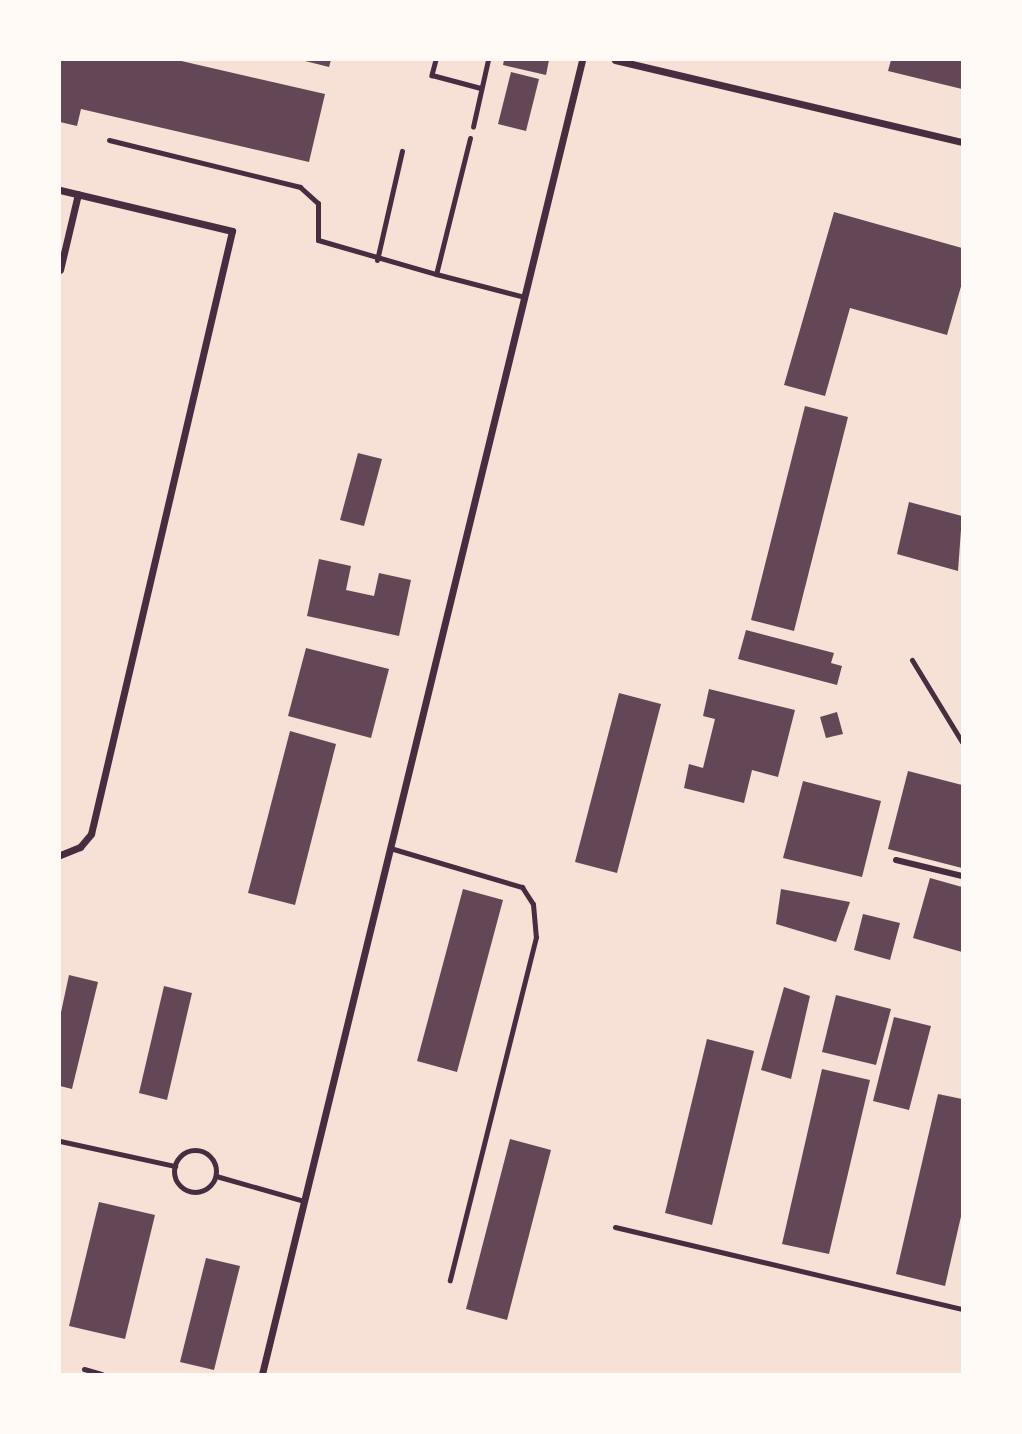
<!DOCTYPE html>
<html>
<head>
<meta charset="utf-8">
<style>
	body { margin:0 }
	#map { position:relative; width:1022px; height:1434px; overflow:hidden; background:#f7e1d7; font-family:Roboto,sans-serif }
	div>[style] { position:absolute }
	.building>* { inset:0; background:#644757 }
	.path>* { height:4.5px; margin:-2.25px; padding:0 2.25px; transform-origin:2.25px; border-radius:2.25px; background:#4a2c40 }
	.service>* { height:5px; margin:-2.5px; padding:0 2.5px; transform-origin:2.5px; border-radius:2.5px; background:#4a2c40 }
	.service>.ring { margin:-2.5px; padding:0; box-sizing:content-box; background:none; border:5px solid #4a2c40; border-radius:50% }
	.pedestrian>* { height:6px; margin:-3px; padding:0 3px; transform-origin:3px; border-radius:3px; background:#4a2c40 }
	.minor>* { height:7px; margin:-3.5px; padding:0 3.5px; transform-origin:3.5px; border-radius:3.5px; background:#4a2c40 }
	span { translate:-50% -50%; white-space:nowrap; text-align:center; line-height:1.15; -webkit-text-stroke:7px #fffaf5; paint-order:stroke }
	.frame { position:absolute; inset:0; border:61px solid #fffaf5; pointer-events:none }
</style>
</head>
<body>
<div id="map">
	<div class="building">
		<div style="clip-path:polygon(60px 60px,177px 60px,325px 94px,309px 162px,81px 109px,77px 126px,60px 122px)"></div>
		<div style="clip-path:polygon(301px 60px,331px 60px,329px 67px)"></div>
		<div style="clip-path:polygon(504px 60px,549px 60px,546px 75px,503px 65px)"></div>
		<div style="clip-path:polygon(891px 60px,962px 60px,962px 89px,888px 71px)"></div>
		<div style="clip-path:polygon(511px 72px,539px 79px,526px 131px,498px 124px)"></div>
		<div style="clip-path:polygon(834px 212px,962px 248px,962px 283px,947px 335px,850px 308px,825px 396px,784px 385px)"></div>
		<div style="clip-path:polygon(805px 406px,848px 417px,794px 631px,751px 620px)"></div>
		<div style="clip-path:polygon(358px 453px,382px 459px,364px 526px,340px 520px)"></div>
		<div style="clip-path:polygon(909px 502px,962px 516px,958px 571px,897px 554px)"></div>
		<div style="clip-path:polygon(319px 559px,351px 566px,346px 590px,374px 596px,379px 573px,411px 580px,399px 636px,307px 616px)"></div>
		<div style="clip-path:polygon(746px 630px,834px 653px,831px 663px,842px 666px,837px 685px,738px 659px)"></div>
		<div style="clip-path:polygon(306px 648px,389px 669px,371px 738px,288px 716px)"></div>
		<div style="clip-path:polygon(709px 689px,795px 710px,778px 777px,752px 770px,744px 803px,684px 788px,689px 764px,703px 768px,715px 719px,703px 716px)"></div>
		<div style="clip-path:polygon(619px 693px,661px 704px,617px 873px,575px 862px)"></div>
		<div style="clip-path:polygon(837px 712px,843px 734px,826px 738px,820px 717px)"></div>
		<div style="clip-path:polygon(290px 731px,336px 744px,295px 905px,248px 893px)"></div>
		<div style="clip-path:polygon(908px 771px,962px 785px,962px 868px,888px 849px)"></div>
		<div style="clip-path:polygon(803px 781px,881px 801px,862px 877px,783px 858px)"></div>
		<div style="clip-path:polygon(930px 878px,962px 887px,962px 952px,913px 938px)"></div>
		<div style="clip-path:polygon(463px 889px,503px 900px,457px 1072px,417px 1061px)"></div>
		<div style="clip-path:polygon(781px 889px,850px 902px,836px 942px,776px 924px)"></div>
		<div style="clip-path:polygon(863px 914px,900px 923px,890px 960px,854px 950px)"></div>
		<div style="clip-path:polygon(69px 975px,98px 982px,72px 1089px,60px 1086px,60px 1017px)"></div>
		<div style="clip-path:polygon(164px 986px,192px 993px,167px 1100px,139px 1093px)"></div>
		<div style="clip-path:polygon(784px 987px,810px 996px,791px 1079px,761px 1070px)"></div>
		<div style="clip-path:polygon(836px 995px,891px 1009px,876px 1065px,822px 1052px)"></div>
		<div style="clip-path:polygon(894px 1017px,931px 1026px,909px 1110px,873px 1101px)"></div>
		<div style="clip-path:polygon(707px 1039px,754px 1051px,712px 1225px,665px 1213px)"></div>
		<div style="clip-path:polygon(822px 1069px,870px 1080px,829px 1254px,782px 1244px)"></div>
		<div style="clip-path:polygon(938px 1094px,962px 1099px,962px 1212px,945px 1286px,896px 1274px)"></div>
		<div style="clip-path:polygon(510px 1139px,551px 1150px,507px 1320px,466px 1309px)"></div>
		<div style="clip-path:polygon(99px 1202px,155px 1215px,125px 1339px,69px 1326px)"></div>
		<div style="clip-path:polygon(206px 1258px,240px 1266px,214px 1370px,180px 1362px)"></div>
	</div>
	<div class="path">
		<div style="left:436px;top:60px;width:16px;rotate:105deg"></div>
		<div style="left:432px;top:75px;width:51px;rotate:14.9deg"></div>
		<div style="left:473px;top:127px;width:69px;rotate:-77.4deg"></div>
	</div>
	<div class="service">
		<div style="left:470px;top:138px;width:140px;rotate:104deg"></div>
		<div style="left:436px;top:274px;width:91px;rotate:14.6deg"></div>
		<div style="left:109px;top:140px;width:197px;rotate:13.8deg"></div>
		<div style="left:300px;top:187px;width:24px;rotate:42deg"></div>
		<div style="left:318px;top:203px;width:37px;rotate:90deg"></div>
		<div style="left:318px;top:240px;width:123px;rotate:16.1deg"></div>
		<div style="left:377px;top:260px;width:112px;rotate:-77.1deg"></div>
		<div style="left:912px;top:660px;width:96px;rotate:58.6deg"></div>
		<div style="left:390px;top:848px;width:138px;rotate:16.5deg"></div>
		<div style="left:522px;top:887px;width:20px;rotate:57deg"></div>
		<div style="left:533px;top:904px;width:33px;rotate:85deg"></div>
		<div style="left:536px;top:937px;width:354px;rotate:104.1deg"></div>
		<div style="left:60px;top:1141px;width:118px;rotate:12.3deg"></div>
		<div class="ring" style="left:174px;top:1150px;width:37px;height:37px"></div>
		<div style="left:216px;top:1176px;width:91px;rotate:15.9deg"></div>
		<div style="left:615px;top:1227px;width:357px;rotate:13.3deg"></div>
		<div style="left:84px;top:1369px;width:18px;rotate:16deg"></div>
	</div>
	<div class="pedestrian">
		<div style="left:896px;top:860px;width:68px;rotate:13.6deg"></div>
	</div>
	<div class="minor">
		<div style="left:615px;top:60px;width:357px;rotate:13.3deg"></div>
		<div style="left:60px;top:190px;width:177px;rotate:13.4deg"></div>
		<div style="left:232px;top:231px;width:619px;rotate:103.16deg"></div>
		<div style="left:91px;top:834px;width:17px;rotate:130deg"></div>
		<div style="left:80px;top:847px;width:22px;rotate:158deg"></div>
		<div style="left:60px;top:270px;width:78px;rotate:-76.7deg"></div>
		<div style="left:262px;top:1374px;width:1352px;rotate:-76.31deg"></div>
	</div>
	<div class="frame"></div>
</div>
</body>
</html>
